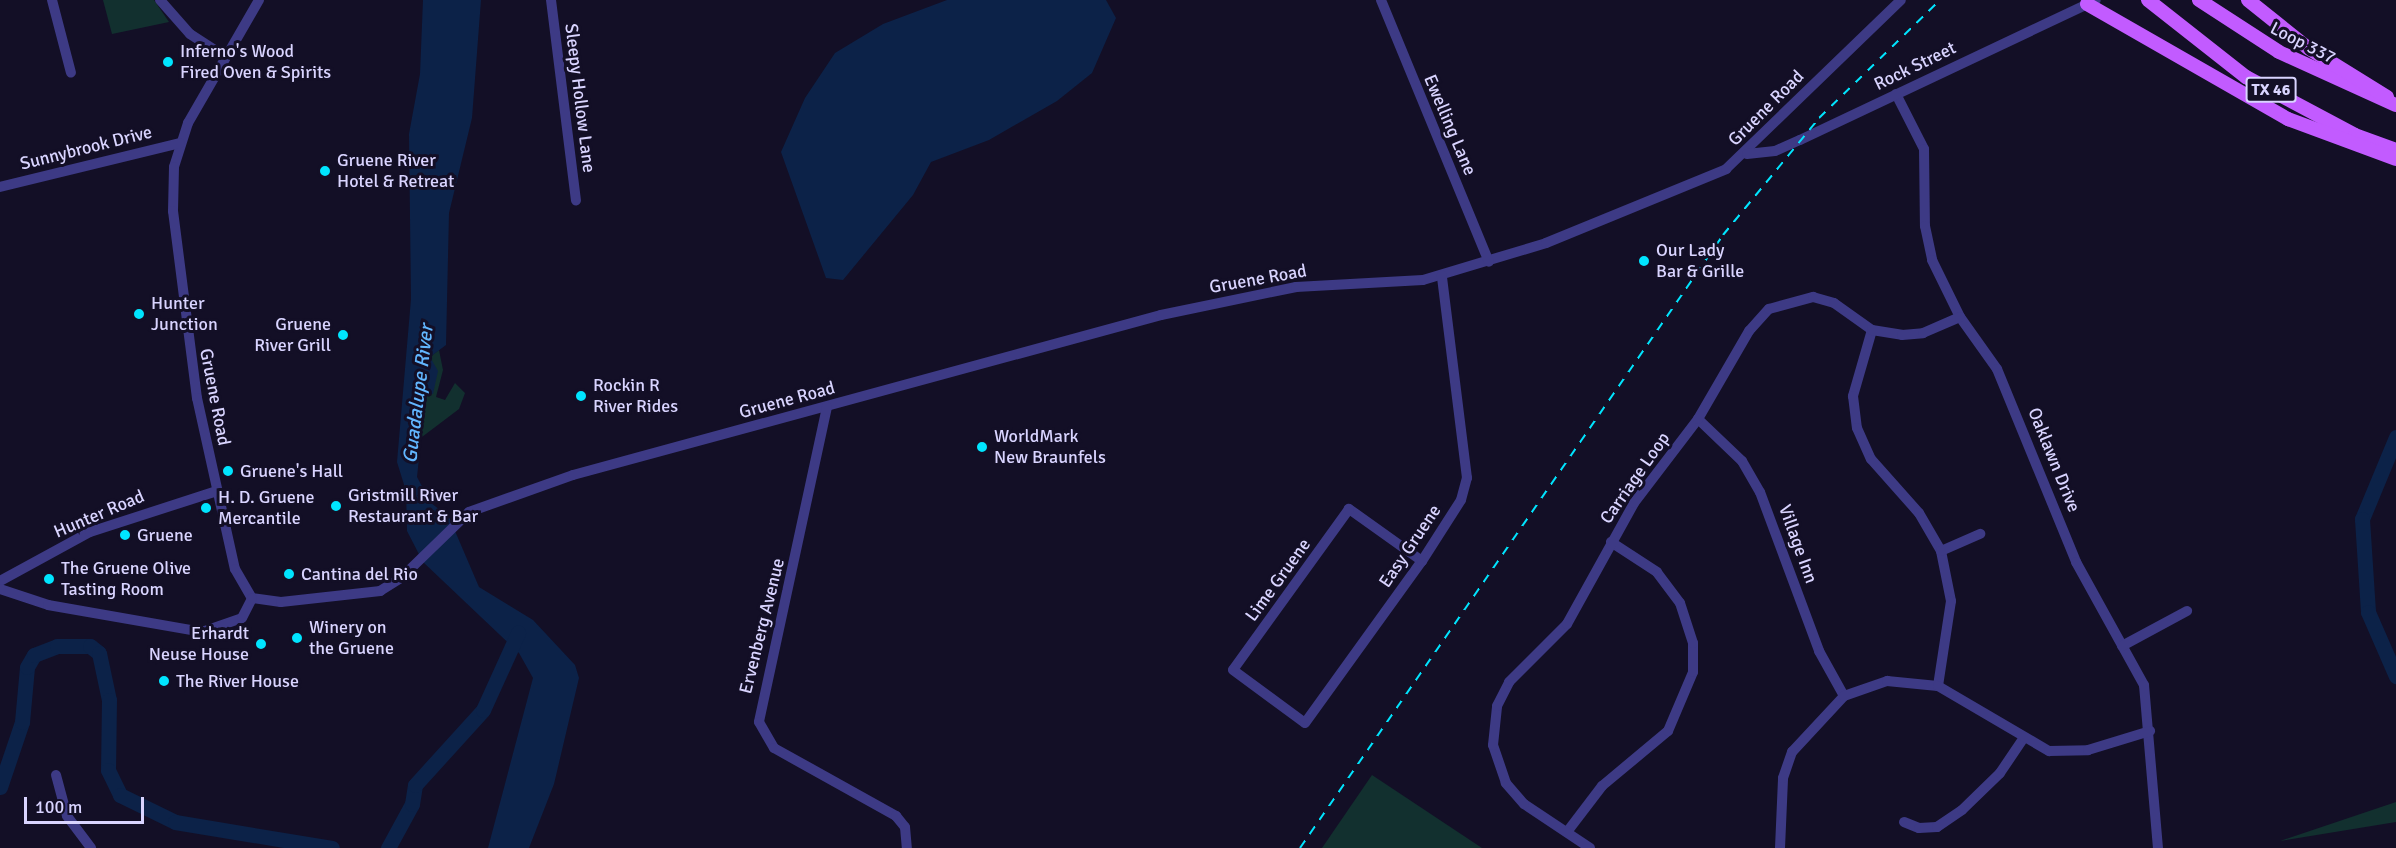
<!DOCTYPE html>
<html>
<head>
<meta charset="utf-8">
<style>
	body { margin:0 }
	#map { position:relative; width:2396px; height:848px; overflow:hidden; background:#130f26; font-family:Signika,sans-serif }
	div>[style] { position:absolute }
	.green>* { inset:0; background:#12302f }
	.water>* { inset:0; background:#0c2248 }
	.river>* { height:15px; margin:-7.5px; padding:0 7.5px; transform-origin:7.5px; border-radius:7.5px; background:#0c2248 }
	.minor>* { height:10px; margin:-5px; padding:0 5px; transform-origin:5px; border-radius:5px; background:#3d3a85 }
	.major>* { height:14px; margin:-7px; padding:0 7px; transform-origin:7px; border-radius:7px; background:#c25bff }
	.rail>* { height:2px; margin-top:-1px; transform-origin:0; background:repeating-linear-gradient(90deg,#00e5ff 0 9px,transparent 0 17px) }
	.dots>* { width:16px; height:16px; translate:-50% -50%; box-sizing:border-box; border:3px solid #130f26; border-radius:50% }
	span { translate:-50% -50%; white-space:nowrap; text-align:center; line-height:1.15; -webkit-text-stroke:6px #130f26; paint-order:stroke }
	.shield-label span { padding:2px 4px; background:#130f26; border:2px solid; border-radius:4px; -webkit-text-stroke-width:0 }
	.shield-label { font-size:16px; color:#d9d4ff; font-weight:700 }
	.street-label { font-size:18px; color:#d9d4ff }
	.poi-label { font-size:18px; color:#d9d4ff }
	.left { translate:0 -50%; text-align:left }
	.right { translate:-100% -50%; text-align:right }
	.water-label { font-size:20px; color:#62b6ff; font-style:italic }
	.scale { position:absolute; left:24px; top:797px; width:120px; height:27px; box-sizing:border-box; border:3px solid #d9d4ff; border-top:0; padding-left:8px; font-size:18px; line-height:21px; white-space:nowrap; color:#d9d4ff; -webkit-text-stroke:4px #130f26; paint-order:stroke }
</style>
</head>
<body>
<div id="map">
	<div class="green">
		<div style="clip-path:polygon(103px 0,154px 0,169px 22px,112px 34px)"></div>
		<div style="clip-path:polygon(439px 350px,443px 370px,436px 397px,445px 400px,455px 383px,465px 393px,459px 409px,418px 440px,426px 391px,432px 394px,430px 357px)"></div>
		<div style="clip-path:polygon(1372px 775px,1482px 848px,1322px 848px)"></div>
		<div style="clip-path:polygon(2396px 802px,2396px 822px,2280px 841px)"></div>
	</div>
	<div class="water">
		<div style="clip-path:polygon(423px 0,481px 0,472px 118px,449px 213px,446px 345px,430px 357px,438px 371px,433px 394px,426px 392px,417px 477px,431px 503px,449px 517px,479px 587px,533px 620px,575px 665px,579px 678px,554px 784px,529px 848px,488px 848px,533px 678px,519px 653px,423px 562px,407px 531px,406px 491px,397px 462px,411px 299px,409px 134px,420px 74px)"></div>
		<div style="clip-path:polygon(947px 0,1106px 0,1116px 18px,1092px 73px,1057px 101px,989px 140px,931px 162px,913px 195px,843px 280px,826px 278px,781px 152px,805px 98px,835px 53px,883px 24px)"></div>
	</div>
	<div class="river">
		<div style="left:2396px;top:437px;width:89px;rotate:112.5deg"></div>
		<div style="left:2362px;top:519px;width:93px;rotate:86.3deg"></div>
		<div style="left:2368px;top:612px;width:70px;rotate:66.4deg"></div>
		<div style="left:0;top:787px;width:69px;rotate:-71.3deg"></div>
		<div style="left:22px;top:722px;width:55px;rotate:-84.8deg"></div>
		<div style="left:27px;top:667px;width:14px;rotate:-60deg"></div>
		<div style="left:34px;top:655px;width:25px;rotate:-21deg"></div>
		<div style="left:57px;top:646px;width:33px"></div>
		<div style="left:90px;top:646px;width:11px;rotate:38deg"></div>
		<div style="left:99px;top:653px;width:48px;rotate:78deg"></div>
		<div style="left:109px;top:700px;width:70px;rotate:90.8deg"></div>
		<div style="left:108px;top:770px;width:28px;rotate:64deg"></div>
		<div style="left:120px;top:795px;width:61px;rotate:26.1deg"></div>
		<div style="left:175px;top:822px;width:159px;rotate:9.4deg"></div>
		<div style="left:388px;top:848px;width:50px;rotate:-61.4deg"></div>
		<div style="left:412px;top:804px;width:19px;rotate:-81deg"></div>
		<div style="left:415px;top:785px;width:101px;rotate:-47.8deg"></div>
		<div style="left:483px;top:710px;width:85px;rotate:-65.6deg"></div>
	</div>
	<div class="minor">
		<div style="left:52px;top:0;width:75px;rotate:75.4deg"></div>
		<div style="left:160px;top:0;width:45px;rotate:48.6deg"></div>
		<div style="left:190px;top:34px;width:40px;rotate:32.9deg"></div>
		<div style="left:259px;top:0;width:142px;rotate:120deg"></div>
		<div style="left:188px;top:123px;width:46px;rotate:107.7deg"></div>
		<div style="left:174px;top:167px;width:44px;rotate:91.3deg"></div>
		<div style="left:173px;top:211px;width:189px;rotate:82.7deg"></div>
		<div style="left:197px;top:398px;width:175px;rotate:77.5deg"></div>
		<div style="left:235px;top:569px;width:34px;rotate:60deg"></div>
		<div style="left:252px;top:598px;width:29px;rotate:8deg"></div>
		<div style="left:281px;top:602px;width:100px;rotate:-6.3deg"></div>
		<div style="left:380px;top:591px;width:25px;rotate:-32deg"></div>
		<div style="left:401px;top:578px;width:95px;rotate:-44.1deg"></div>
		<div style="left:469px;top:512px;width:110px;rotate:-19.6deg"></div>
		<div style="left:573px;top:475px;width:609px;rotate:-15.22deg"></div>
		<div style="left:1161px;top:315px;width:138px;rotate:-11.7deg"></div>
		<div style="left:1296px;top:287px;width:127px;rotate:-3.2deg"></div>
		<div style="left:1423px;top:280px;width:128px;rotate:-16.7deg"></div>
		<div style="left:1546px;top:243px;width:195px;rotate:-22.3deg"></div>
		<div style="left:1726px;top:169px;width:243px;rotate:-44deg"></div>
		<div style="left:551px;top:0;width:202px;rotate:82.9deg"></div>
		<div style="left:1381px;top:0;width:283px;rotate:67.6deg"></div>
		<div style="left:1896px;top:94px;width:62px;rotate:63deg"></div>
		<div style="left:1924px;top:149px;width:77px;rotate:89.3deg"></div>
		<div style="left:1925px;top:226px;width:35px;rotate:78deg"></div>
		<div style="left:1932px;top:260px;width:64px;rotate:63.8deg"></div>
		<div style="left:1960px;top:317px;width:64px;rotate:54.6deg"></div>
		<div style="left:1997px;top:369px;width:209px;rotate:67.7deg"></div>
		<div style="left:2076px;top:562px;width:141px;rotate:61.1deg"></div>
		<div style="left:2144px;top:685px;width:164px;rotate:85.1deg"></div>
		<div style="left:1747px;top:154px;width:28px;rotate:-6deg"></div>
		<div style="left:1775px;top:151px;width:27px;rotate:-24deg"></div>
		<div style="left:1800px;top:140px;width:327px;rotate:-25.3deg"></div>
		<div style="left:0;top:187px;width:185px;rotate:-13.7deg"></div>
		<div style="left:1872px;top:330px;width:69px;rotate:106.1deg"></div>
		<div style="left:1853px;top:396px;width:32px;rotate:83deg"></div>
		<div style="left:1857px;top:428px;width:34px;rotate:66deg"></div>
		<div style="left:1871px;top:459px;width:72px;rotate:48.4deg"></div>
		<div style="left:1919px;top:513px;width:44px;rotate:59.9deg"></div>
		<div style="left:1941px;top:551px;width:51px;rotate:78.7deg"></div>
		<div style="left:1951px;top:601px;width:86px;rotate:98.7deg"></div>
		<div style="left:827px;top:407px;width:322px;rotate:102.2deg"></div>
		<div style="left:759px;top:722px;width:30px;rotate:60deg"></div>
		<div style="left:774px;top:748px;width:140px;rotate:29.1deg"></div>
		<div style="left:896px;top:816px;width:14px;rotate:51deg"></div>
		<div style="left:905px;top:827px;width:21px;rotate:85deg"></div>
		<div style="left:1698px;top:419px;width:61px;rotate:43.7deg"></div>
		<div style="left:1742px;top:461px;width:36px;rotate:60deg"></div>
		<div style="left:1760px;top:492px;width:170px;rotate:69.6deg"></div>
		<div style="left:1819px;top:651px;width:51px;rotate:60.9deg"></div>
		<div style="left:1941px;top:551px;width:43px;rotate:-23.6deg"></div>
		<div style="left:1422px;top:561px;width:90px;rotate:-144.5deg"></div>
		<div style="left:1349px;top:509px;width:198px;rotate:125.8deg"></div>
		<div style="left:1233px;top:670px;width:89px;rotate:36.4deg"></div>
		<div style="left:1305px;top:723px;width:200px;rotate:-54.2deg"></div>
		<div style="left:1422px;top:561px;width:72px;rotate:-57.4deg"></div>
		<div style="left:1461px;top:500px;width:23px;rotate:-75deg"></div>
		<div style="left:1467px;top:478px;width:204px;rotate:-97.1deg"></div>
		<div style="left:0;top:581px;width:102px;rotate:-28.6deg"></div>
		<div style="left:90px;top:532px;width:133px;rotate:-17.9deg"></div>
		<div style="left:0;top:589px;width:51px;rotate:18.4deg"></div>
		<div style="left:48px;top:605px;width:156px;rotate:9.9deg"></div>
		<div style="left:202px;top:632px;width:42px;rotate:-19.3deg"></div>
		<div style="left:242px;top:618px;width:22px;rotate:-63deg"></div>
		<div style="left:2122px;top:646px;width:74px;rotate:-28.3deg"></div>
		<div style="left:56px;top:775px;width:42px;rotate:75deg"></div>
		<div style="left:67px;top:816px;width:40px;rotate:53deg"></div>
		<div style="left:1904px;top:822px;width:16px;rotate:22deg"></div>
		<div style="left:1919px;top:828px;width:18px;rotate:-3deg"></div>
		<div style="left:1937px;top:827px;width:30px;rotate:-34deg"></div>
		<div style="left:1962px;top:810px;width:53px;rotate:-44.2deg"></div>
		<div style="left:2000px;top:773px;width:41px;rotate:-55.9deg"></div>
		<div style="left:1567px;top:832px;width:58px;rotate:-52.7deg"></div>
		<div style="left:1602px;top:786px;width:86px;rotate:-39.8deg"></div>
		<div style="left:1668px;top:731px;width:64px;rotate:-67deg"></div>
		<div style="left:1693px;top:672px;width:29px;rotate:-90deg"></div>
		<div style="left:1693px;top:643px;width:42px;rotate:-108deg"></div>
		<div style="left:1680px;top:603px;width:39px;rotate:-127deg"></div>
		<div style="left:1657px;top:572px;width:55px;rotate:-146.9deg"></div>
		<div style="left:1590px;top:848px;width:79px;rotate:-146.3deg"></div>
		<div style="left:1524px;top:804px;width:28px;rotate:-131deg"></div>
		<div style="left:1506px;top:783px;width:40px;rotate:-108.9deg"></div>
		<div style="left:1493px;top:745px;width:39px;rotate:-84deg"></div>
		<div style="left:1497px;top:706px;width:27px;rotate:-63deg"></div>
		<div style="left:1509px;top:682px;width:82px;rotate:-45deg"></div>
		<div style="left:1567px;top:624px;width:138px;rotate:-61deg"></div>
		<div style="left:1634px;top:503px;width:106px;rotate:-52.7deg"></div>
		<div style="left:1698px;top:419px;width:102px;rotate:-59.9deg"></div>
		<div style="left:1749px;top:331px;width:30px;rotate:-48deg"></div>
		<div style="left:1769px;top:309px;width:46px;rotate:-15.3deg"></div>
		<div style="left:1813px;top:297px;width:22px;rotate:16deg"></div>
		<div style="left:1834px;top:303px;width:47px;rotate:35.4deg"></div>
		<div style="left:1872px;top:330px;width:30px;rotate:9deg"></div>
		<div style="left:1902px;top:335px;width:21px;rotate:-5deg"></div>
		<div style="left:1923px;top:333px;width:40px;rotate:-23.4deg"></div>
		<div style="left:1780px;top:848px;width:70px;rotate:-87.5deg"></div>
		<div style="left:1783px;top:778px;width:28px;rotate:-71deg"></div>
		<div style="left:1792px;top:752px;width:76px;rotate:-47.1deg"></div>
		<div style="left:1844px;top:696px;width:46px;rotate:-19.2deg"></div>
		<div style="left:1887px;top:681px;width:51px;rotate:5.6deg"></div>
		<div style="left:1938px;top:686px;width:129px;rotate:30.4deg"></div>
		<div style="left:2049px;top:751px;width:39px;rotate:-1deg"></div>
		<div style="left:2088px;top:750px;width:65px;rotate:-17deg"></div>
	</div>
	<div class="major">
		<div style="left:2148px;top:0;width:125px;rotate:38.2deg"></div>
		<div style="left:2246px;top:77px;width:123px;rotate:28deg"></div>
		<div style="left:2355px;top:135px;width:44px;rotate:20.1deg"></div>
		<div style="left:2199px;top:0;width:95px;rotate:33deg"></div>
		<div style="left:2279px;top:52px;width:128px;rotate:24.4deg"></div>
		<div style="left:2248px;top:0;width:77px;rotate:38.7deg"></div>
		<div style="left:2308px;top:48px;width:93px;rotate:31.8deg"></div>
		<div style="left:2087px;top:4px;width:232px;rotate:29.8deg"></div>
		<div style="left:2288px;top:119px;width:115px;rotate:20.3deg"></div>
	</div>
	<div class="rail">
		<div style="left:1300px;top:848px;width:745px;rotate:-55.39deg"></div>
		<div style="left:1723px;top:235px;width:151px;rotate:-50.6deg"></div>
		<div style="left:1819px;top:118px;width:169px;rotate:-44.3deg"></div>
	</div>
	<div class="dots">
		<div style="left:168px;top:62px;background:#00e5ff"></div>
		<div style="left:325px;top:171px;background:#00e5ff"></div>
		<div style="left:1644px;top:261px;background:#00e5ff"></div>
		<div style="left:139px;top:314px;background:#00e5ff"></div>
		<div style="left:343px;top:335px;background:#00e5ff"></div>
		<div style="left:581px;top:396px;background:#00e5ff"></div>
		<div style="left:982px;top:447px;background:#00e5ff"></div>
		<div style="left:228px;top:471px;background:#00e5ff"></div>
		<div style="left:336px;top:506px;background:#00e5ff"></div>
		<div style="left:206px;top:508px;background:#00e5ff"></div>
		<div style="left:125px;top:535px;background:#00e5ff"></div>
		<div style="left:289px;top:574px;background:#00e5ff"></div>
		<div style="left:49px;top:579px;background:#00e5ff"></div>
		<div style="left:297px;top:638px;background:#00e5ff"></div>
		<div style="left:261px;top:644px;background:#00e5ff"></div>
		<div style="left:164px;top:681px;background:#00e5ff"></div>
	</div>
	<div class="shield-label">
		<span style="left:2271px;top:90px">TX 46</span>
	</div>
	<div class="street-label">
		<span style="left:2303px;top:43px;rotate:27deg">Loop 337</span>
		<span style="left:1915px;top:66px;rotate:-26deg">Rock Street</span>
		<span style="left:580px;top:98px;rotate:83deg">Sleepy Hollow Lane</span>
		<span style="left:1766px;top:108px;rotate:-45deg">Gruene Road</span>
		<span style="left:1450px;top:125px;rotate:67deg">Ewelling Lane</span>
		<span style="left:86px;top:148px;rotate:-14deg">Sunnybrook Drive</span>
		<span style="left:1258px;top:279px;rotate:-10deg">Gruene Road</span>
		<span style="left:215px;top:397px;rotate:79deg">Gruene Road</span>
		<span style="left:787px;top:400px;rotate:-15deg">Gruene Road</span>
		<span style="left:2054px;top:460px;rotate:68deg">Oaklawn Drive</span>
		<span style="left:1635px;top:478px;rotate:-55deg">Carriage Loop</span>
		<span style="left:99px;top:514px;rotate:-23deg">Hunter Road</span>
		<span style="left:1798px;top:544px;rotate:70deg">Village Inn</span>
		<span style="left:1410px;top:546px;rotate:-56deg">Easy Gruene</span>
		<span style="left:1278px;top:580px;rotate:-54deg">Lime Gruene</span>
		<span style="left:762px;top:626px;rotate:-76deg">Ervenberg Avenue</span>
	</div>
	<div class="poi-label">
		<span class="left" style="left:180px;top:62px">Inferno's Wood<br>Fired Oven &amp; Spirits</span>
		<span class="left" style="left:337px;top:171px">Gruene River<br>Hotel &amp; Retreat</span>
		<span class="left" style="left:1656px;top:261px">Our Lady<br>Bar &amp; Grille</span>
		<span class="left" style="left:151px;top:314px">Hunter<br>Junction</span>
		<span class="right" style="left:331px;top:335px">Gruene<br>River Grill</span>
		<span class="left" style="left:593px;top:396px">Rockin R<br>River Rides</span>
		<span class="left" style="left:994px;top:447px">WorldMark<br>New Braunfels</span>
		<span class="left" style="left:240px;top:471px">Gruene's Hall</span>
		<span class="left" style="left:348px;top:506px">Gristmill River<br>Restaurant &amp; Bar</span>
		<span class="left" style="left:218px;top:508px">H. D. Gruene<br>Mercantile</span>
		<span class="left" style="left:137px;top:535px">Gruene</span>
		<span class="left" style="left:61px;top:579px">The Gruene Olive<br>Tasting Room</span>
		<span class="left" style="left:301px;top:574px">Cantina del Rio</span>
		<span class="left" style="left:309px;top:638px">Winery on<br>the Gruene</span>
		<span class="right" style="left:249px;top:644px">Erhardt<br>Neuse House</span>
		<span class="left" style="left:176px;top:681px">The River House</span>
	</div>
	<div class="water-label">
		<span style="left:418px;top:394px;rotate:-83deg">Guadalupe River</span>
	</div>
	<div class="scale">100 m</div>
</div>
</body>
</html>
